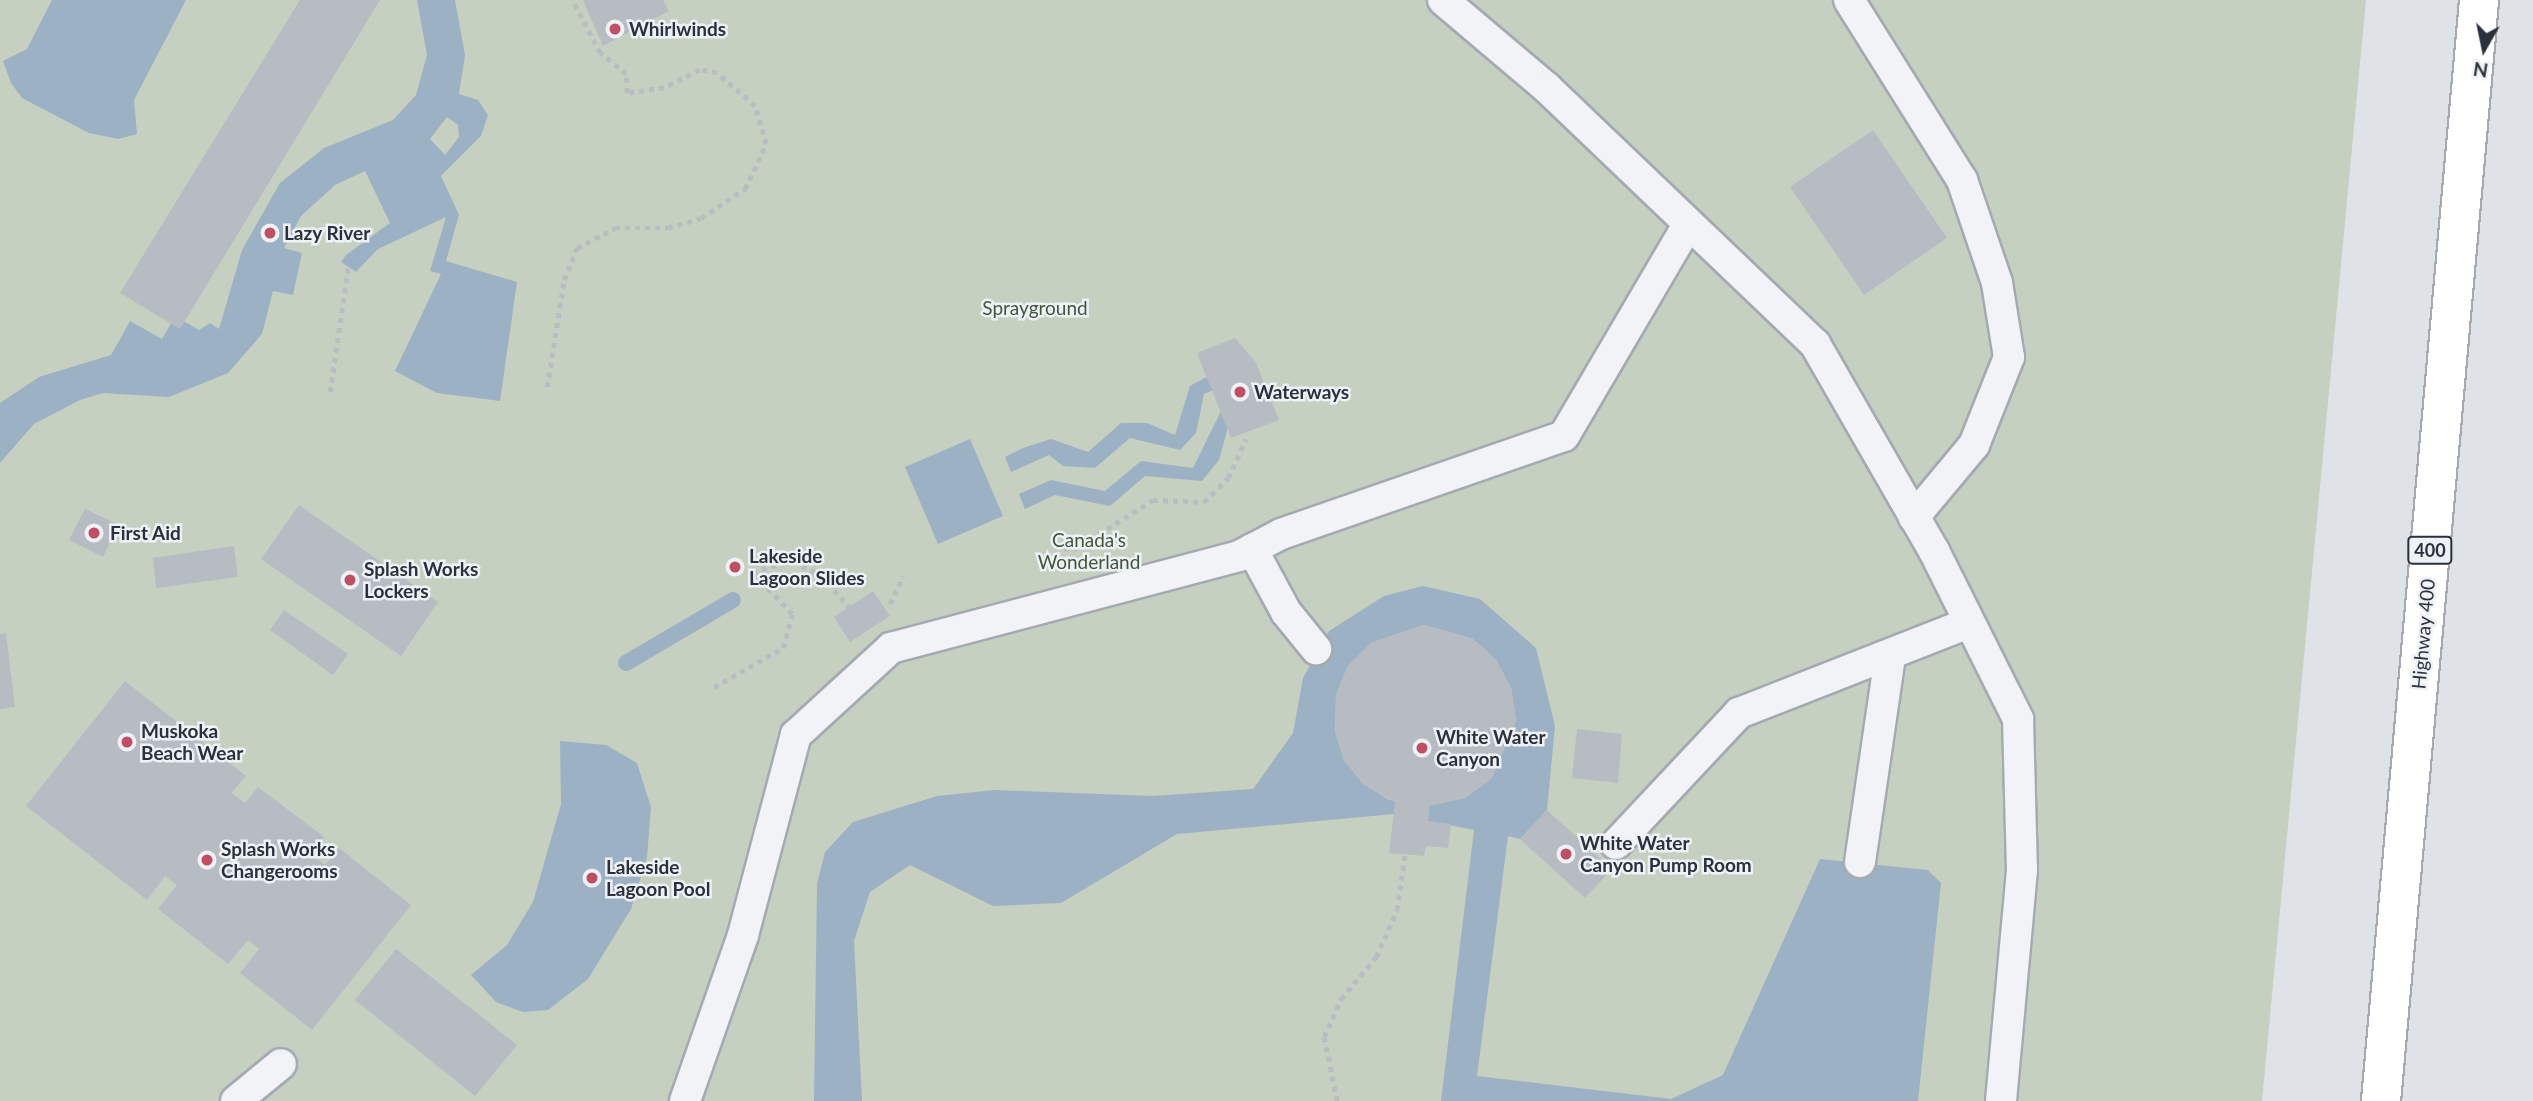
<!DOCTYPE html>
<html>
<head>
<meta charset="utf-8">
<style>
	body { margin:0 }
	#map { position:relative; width:2533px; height:1101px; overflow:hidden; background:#dfe2e7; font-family:Lato,sans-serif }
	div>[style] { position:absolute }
	.green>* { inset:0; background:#c5d0c1 }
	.water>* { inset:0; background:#9db1c4 }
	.stream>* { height:16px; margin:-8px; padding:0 8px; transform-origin:8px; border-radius:8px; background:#9db1c4 }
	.building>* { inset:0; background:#b7bcc3 }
	.path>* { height:4.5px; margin-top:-2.25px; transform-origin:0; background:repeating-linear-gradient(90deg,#b9bdc2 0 5px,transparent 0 10px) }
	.roads { filter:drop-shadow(2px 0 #a5a9b1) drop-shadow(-2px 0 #a5a9b1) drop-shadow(0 2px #a5a9b1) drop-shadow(0 -2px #a5a9b1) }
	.service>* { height:30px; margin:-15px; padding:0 15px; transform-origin:15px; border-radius:15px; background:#f1f3f6 }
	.motorway>* { height:38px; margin:-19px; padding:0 19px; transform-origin:19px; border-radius:19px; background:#fff }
	.dots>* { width:19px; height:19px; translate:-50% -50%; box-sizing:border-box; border:4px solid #eef1f5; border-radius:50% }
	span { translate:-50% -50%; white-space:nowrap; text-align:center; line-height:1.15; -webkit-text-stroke:5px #eef1f5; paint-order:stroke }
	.shield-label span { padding:2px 5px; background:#eef1f5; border:2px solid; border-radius:5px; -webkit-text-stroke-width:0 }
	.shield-label { font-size:18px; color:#2a313d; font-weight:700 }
	.poi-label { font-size:19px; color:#2a313d; font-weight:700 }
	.left { translate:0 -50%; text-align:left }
	.park-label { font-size:19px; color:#3f5738 }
	.street-label { font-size:19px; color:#2a313d }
	.north { position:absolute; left:2449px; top:14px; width:70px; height:70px; -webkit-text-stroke:5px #eef1f5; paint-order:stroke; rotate:189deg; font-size:19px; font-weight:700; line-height:28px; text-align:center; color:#2a313d }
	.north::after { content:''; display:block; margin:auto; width:24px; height:32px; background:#2a313d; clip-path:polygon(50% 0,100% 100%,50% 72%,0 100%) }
</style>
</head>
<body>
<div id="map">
	<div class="green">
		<div style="clip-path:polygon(0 0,2366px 0,2262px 1101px,0 1101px)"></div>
	</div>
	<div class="water">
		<div style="clip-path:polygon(52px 0,186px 0,134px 100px,137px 134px,118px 139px,89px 133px,22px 98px,11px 83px,3px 61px,27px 49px)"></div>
		<div style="clip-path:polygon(evenodd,417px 0,455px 0,465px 55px,459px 94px,478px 100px,488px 115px,481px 136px,441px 176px,459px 215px,446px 261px,517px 282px,500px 401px,437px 393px,395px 371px,441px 274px,430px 271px,446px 217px,378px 249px,356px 272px,341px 262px,346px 255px,390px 223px,365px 171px,335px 185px,301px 216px,284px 248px,302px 253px,293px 295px,273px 291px,262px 334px,228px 373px,169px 397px,103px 393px,80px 400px,34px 424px,0 463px,0 403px,39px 377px,111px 355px,130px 321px,162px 339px,175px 316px,199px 330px,210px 323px,219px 329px,242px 250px,280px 183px,324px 148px,393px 120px,416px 95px,427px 55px,417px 0,447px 117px,458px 125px,459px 137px,445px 155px,430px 139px,447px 117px)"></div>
		<div style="clip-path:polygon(1219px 370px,1225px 385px,1204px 394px,1196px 433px,1180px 450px,1130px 438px,1095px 468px,1063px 466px,1049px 455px,1011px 472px,1005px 457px,1023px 448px,1051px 439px,1088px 452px,1121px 423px,1147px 423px,1175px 435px,1190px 386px)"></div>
		<div style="clip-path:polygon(1221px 411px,1229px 424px,1219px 460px,1202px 481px,1145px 476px,1110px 506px,1055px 495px,1025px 509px,1019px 494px,1051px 480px,1105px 491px,1141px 461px,1193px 468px)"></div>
		<div style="clip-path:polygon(970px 439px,1003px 516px,938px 544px,905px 467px)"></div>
		<div style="clip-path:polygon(evenodd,1423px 586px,1480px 599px,1536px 648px,1555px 726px,1547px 810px,1520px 839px,1508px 836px,1477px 1076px,1671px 1099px,1723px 1075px,1820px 859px,1928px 870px,1941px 883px,1918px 1101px,1441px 1101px,1474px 830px,1394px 814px,1177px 834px,1061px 903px,993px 906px,910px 865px,870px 892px,854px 941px,862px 1101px,814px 1101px,817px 884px,825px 852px,853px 822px,937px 796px,994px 790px,1153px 796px,1253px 789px,1293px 733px,1303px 678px,1329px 631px,1384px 596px,1423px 586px,1424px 625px,1473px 639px,1496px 660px,1511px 688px,1516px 721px,1491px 779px,1465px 798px,1421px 807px,1390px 800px,1363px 784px,1344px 760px,1335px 731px,1336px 695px,1348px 666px,1371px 643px,1424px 625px)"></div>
		<div style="clip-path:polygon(560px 741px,606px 745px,637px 763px,651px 807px,647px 857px,631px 909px,588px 979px,548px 1010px,523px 1012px,496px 1002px,471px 975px,507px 945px,533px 902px,561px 804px)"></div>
	</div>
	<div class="stream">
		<div style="left:626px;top:663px;width:124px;rotate:-30.5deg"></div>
	</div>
	<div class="building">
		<div style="clip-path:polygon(300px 0,380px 0,180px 329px,120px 293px)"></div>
		<div style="clip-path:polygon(583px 0,663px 0,669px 11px,603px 46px)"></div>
		<div style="clip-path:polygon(1873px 130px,1947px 238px,1864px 295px,1790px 187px)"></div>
		<div style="clip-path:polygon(1235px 338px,1256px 363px,1279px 420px,1231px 438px,1197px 353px)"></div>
		<div style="clip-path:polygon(299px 505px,438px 602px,401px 656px,261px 559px)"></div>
		<div style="clip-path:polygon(85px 509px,119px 525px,103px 557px,69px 540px)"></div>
		<div style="clip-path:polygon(234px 546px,238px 577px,156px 588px,153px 558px)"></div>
		<div style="clip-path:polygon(873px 591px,890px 616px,850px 642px,834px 617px)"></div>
		<div style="clip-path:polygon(284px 610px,348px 654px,333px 675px,270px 630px)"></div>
		<div style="clip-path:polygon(1424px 625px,1473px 639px,1496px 660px,1511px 688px,1516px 721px,1491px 779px,1465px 798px,1430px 805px,1428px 821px,1451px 824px,1448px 848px,1426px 846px,1424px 856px,1389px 853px,1395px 802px,1363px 784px,1344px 760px,1335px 731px,1336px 695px,1348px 666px,1371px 643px)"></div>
		<div style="clip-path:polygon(6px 633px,15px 707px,0 709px,0 634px)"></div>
		<div style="clip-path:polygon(125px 681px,246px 776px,231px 793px,245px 803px,258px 787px,324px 837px,311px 854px,325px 865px,339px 848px,411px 905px,312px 1030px,240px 973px,259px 949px,248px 940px,228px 964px,158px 909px,177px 885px,165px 876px,147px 900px,26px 806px)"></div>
		<div style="clip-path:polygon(1577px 729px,1622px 734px,1618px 783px,1572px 778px)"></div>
		<div style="clip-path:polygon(1547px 810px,1612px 869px,1585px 898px,1520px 839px)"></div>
		<div style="clip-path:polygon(396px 949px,517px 1045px,475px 1096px,355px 1000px)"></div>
	</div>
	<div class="path">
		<div style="left:547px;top:387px;width:108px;rotate:-81deg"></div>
		<div style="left:564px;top:280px;width:35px;rotate:-68deg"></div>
		<div style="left:577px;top:248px;width:43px;rotate:-27.8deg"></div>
		<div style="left:615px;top:228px;width:53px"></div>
		<div style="left:668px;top:228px;width:34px;rotate:-17deg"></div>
		<div style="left:701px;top:218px;width:53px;rotate:-33.4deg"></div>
		<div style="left:745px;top:189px;width:50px;rotate:-65deg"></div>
		<div style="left:766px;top:144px;width:40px;rotate:-106deg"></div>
		<div style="left:755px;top:106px;width:50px;rotate:-139deg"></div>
		<div style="left:717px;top:73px;width:17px;rotate:-170deg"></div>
		<div style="left:700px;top:70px;width:40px;rotate:153.4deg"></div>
		<div style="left:664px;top:88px;width:37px;rotate:172deg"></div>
		<div style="left:627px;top:93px;width:19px;rotate:-93deg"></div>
		<div style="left:626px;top:74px;width:33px;rotate:-141deg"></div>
		<div style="left:600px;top:53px;width:60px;rotate:-117.8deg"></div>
		<div style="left:330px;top:392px;width:126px;rotate:-81.8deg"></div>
		<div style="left:1064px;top:548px;width:9px;rotate:13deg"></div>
		<div style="left:1073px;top:550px;width:94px;rotate:-32deg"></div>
		<div style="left:1153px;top:500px;width:51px;rotate:2.2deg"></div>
		<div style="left:1204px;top:502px;width:34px;rotate:-45deg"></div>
		<div style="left:1228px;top:478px;width:43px;rotate:-65.2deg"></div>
		<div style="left:890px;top:604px;width:31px;rotate:-65deg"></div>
		<div style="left:714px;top:687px;width:79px;rotate:-29.5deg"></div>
		<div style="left:783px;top:648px;width:35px;rotate:-75deg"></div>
		<div style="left:792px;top:614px;width:58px;rotate:-133.6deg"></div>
		<div style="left:752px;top:572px;width:42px;rotate:-15deg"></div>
		<div style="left:793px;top:561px;width:31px;rotate:27deg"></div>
		<div style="left:821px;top:575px;width:43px;rotate:48.8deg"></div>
		<div style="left:1337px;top:1101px;width:65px;rotate:-101.5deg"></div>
		<div style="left:1324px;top:1037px;width:42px;rotate:-65.9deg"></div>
		<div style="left:1341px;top:999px;width:55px;rotate:-50.2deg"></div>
		<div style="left:1376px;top:957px;width:51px;rotate:-65.9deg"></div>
		<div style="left:1397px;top:910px;width:57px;rotate:-81.9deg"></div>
	</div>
	<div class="roads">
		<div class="service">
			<div style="left:1443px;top:0;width:136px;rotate:40.2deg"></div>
			<div style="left:1547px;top:88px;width:371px;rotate:43.7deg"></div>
			<div style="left:1815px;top:344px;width:239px;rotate:60.1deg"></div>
			<div style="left:1934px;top:551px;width:188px;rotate:63.4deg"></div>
			<div style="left:2018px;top:719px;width:151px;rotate:88.5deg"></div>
			<div style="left:2022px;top:870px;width:232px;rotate:95.2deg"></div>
			<div style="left:1849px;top:0;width:213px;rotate:57.9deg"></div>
			<div style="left:1962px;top:180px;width:109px;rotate:71.2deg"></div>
			<div style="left:1997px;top:283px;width:75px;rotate:80.8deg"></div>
			<div style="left:2009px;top:357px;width:95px;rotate:111.7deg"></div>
			<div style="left:1974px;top:445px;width:94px;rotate:129.8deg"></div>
			<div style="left:1252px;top:549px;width:72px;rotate:61.6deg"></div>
			<div style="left:1286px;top:612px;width:48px;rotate:51deg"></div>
			<div style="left:1616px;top:844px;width:180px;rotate:-46.8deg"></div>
			<div style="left:1739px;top:713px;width:244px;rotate:-21.4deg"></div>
			<div style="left:1860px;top:862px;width:207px;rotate:-81.7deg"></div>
			<div style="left:236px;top:1101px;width:58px;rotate:-39.4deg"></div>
			<div style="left:685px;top:1101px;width:176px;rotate:-70.7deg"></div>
			<div style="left:743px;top:935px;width:207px;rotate:-75.2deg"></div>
			<div style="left:796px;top:735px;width:129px;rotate:-42.5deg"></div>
			<div style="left:891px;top:648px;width:360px;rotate:-14.8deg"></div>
			<div style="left:1239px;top:556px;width:47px;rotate:-27.6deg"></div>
			<div style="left:1281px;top:534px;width:299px;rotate:-19.1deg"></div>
			<div style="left:1564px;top:436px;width:243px;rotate:-59.6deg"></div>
		</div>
		<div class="motorway">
			<div style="left:2381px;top:1101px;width:1105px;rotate:-84.91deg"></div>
		</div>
	</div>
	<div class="dots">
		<div style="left:615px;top:29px;background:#c14f64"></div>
		<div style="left:270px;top:233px;background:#c14f64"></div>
		<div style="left:1240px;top:392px;background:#c14f64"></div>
		<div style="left:94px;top:533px;background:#c14f64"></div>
		<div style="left:735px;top:567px;background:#c14f64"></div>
		<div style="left:350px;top:580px;background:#c14f64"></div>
		<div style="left:127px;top:742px;background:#c14f64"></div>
		<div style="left:1422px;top:748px;background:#c14f64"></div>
		<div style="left:1566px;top:854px;background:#c14f64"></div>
		<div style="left:207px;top:860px;background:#c14f64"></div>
		<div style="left:592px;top:878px;background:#c14f64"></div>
	</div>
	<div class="shield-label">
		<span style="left:2430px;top:550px">400</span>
	</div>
	<div class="poi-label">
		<span class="left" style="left:629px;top:29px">Whirlwinds</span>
		<span class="left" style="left:284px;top:233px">Lazy River</span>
		<span class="left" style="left:1254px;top:392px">Waterways</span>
		<span class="left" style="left:110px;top:533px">First Aid</span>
		<span class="left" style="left:749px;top:567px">Lakeside<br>Lagoon Slides</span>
		<span class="left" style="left:364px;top:580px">Splash Works<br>Lockers</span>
		<span class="left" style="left:141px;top:742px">Muskoka<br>Beach Wear</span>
		<span class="left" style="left:1436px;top:748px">White Water<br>Canyon</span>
		<span class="left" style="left:1580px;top:854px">White Water<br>Canyon Pump Room</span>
		<span class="left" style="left:221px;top:860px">Splash Works<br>Changerooms</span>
		<span class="left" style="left:606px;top:878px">Lakeside<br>Lagoon Pool</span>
	</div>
	<div class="park-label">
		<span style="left:1035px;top:308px">Sprayground</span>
		<span style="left:1089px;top:551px">Canada's<br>Wonderland</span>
	</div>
	<div class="street-label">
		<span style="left:2423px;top:634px;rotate:-85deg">Highway 400</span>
	</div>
	<div class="north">N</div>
</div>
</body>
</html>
